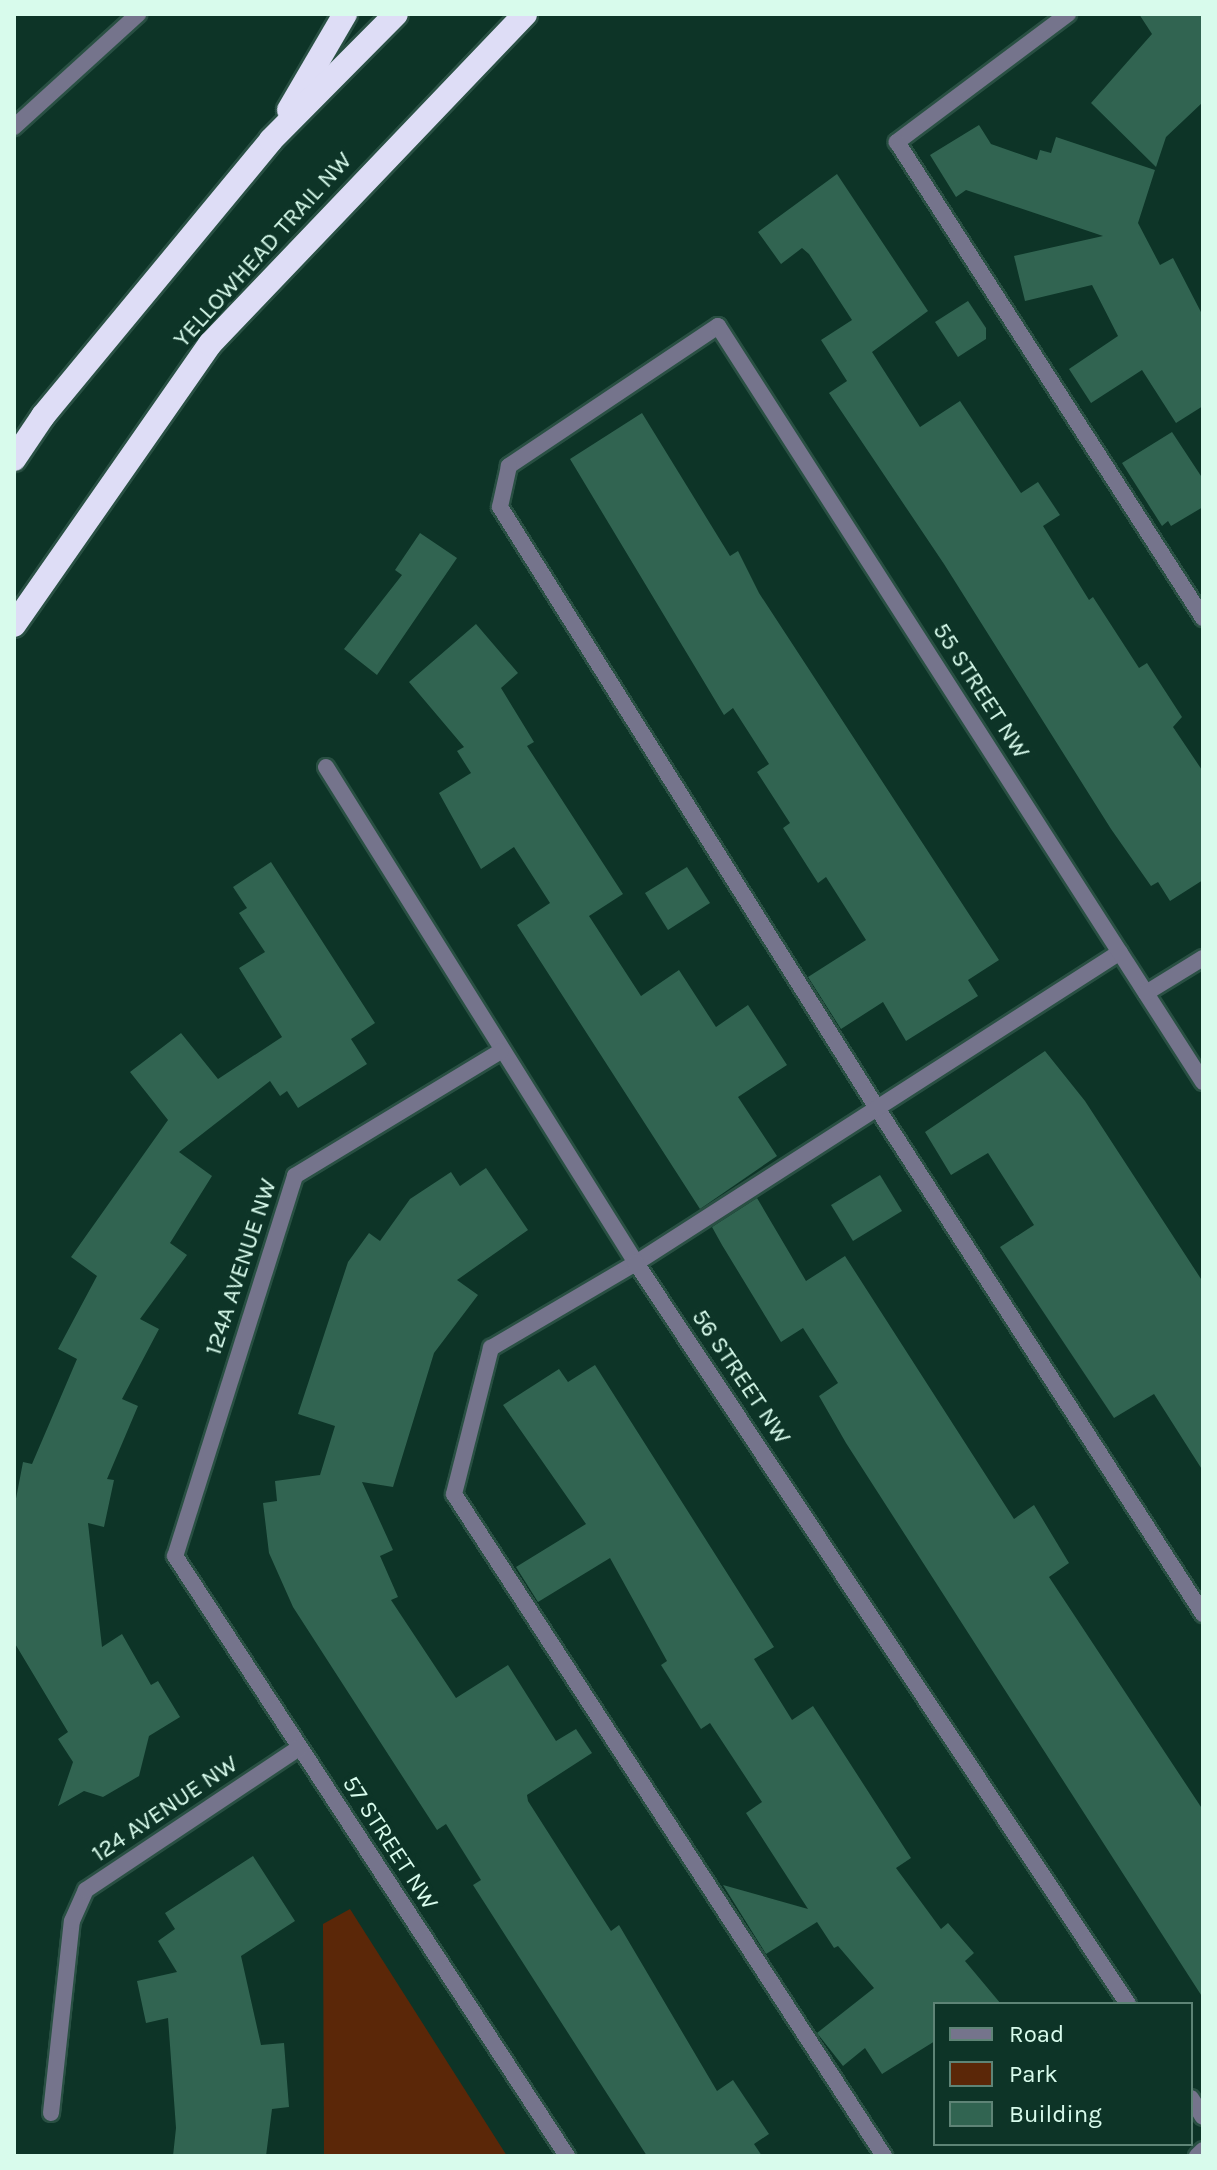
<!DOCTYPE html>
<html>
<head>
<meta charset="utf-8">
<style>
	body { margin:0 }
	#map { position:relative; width:1217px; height:2170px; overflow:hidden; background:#0d3427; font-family:Karla,sans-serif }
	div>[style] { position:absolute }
	.green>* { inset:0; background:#5b2708 }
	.building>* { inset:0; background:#316451 }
	.roads { filter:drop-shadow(2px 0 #295043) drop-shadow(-2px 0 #295043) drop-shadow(0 2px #295043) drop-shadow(0 -2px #295043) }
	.service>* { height:16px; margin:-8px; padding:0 8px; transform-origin:8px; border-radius:8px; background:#75748c }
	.minor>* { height:16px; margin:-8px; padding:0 8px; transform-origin:8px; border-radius:8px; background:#75748c }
	.motorway>* { height:24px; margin:-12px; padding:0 12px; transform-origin:12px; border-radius:12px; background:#deddf6 }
	span { translate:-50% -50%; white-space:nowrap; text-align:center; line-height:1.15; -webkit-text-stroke:8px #0d3427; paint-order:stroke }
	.street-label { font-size:24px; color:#d8fbec }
	.frame { position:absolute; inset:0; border:16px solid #d8fbec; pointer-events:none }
	.legend { position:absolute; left:933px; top:2002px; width:260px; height:144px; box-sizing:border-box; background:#0d3427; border:2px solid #5e8476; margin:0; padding:10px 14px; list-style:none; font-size:24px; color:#d8fbec }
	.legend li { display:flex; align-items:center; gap:16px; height:40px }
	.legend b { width:40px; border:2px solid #5e8476 }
</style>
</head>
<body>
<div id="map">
	<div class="green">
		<div style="clip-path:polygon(350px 1909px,507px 2156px,324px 2156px,323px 1924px)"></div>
	</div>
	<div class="building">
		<div style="clip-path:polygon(1139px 14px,1203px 14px,1203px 102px,1166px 137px,1156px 167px,1091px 103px,1152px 34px)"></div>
		<div style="clip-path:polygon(979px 125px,991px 144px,1037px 160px,1040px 150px,1051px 153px,1056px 137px,1155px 170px,1138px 223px,1160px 265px,1173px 258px,1203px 316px,1203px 406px,1176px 423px,1142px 370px,1091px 403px,1069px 369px,1118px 336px,1092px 285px,1025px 301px,1014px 256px,1103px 236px,966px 190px,956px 197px,930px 155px)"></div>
		<div style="clip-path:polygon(837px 174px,928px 311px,872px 352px,920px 427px,960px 401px,1021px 493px,1038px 482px,1060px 515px,1043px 526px,1089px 600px,1093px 597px,1139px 668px,1147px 663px,1182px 717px,1173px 727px,1202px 770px,1203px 880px,1170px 901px,1158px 882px,1151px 886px,1111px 829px,944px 564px,829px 393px,847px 381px,821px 340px,852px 320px,809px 254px,802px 248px,781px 264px,758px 232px)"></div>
		<div style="clip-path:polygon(968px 301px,986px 328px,986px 339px,958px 357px,935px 322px)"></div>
		<div style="clip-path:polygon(642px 413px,730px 556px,738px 551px,759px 593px,999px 960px,968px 980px,978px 996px,906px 1041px,883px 1002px,841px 1029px,808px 977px,866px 940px,826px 877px,818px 883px,783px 828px,790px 823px,757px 772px,769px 764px,733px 708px,724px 715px,570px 459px)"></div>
		<div style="clip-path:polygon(1172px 432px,1203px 479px,1203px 507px,1171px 526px,1168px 521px,1162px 526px,1122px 463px)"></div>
		<div style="clip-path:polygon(420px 533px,457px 558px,377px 675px,344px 649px,402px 575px,395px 570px)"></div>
		<div style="clip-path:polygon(476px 624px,518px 673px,501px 688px,534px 742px,527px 746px,623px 894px,589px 916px,641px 996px,679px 970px,716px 1027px,748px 1005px,787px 1065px,738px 1097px,777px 1156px,700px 1209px,517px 925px,550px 903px,514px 847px,481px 869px,439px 793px,471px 773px,457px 751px,464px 747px,409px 682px)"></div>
		<div style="clip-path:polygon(271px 862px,375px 1023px,351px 1039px,367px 1064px,298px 1108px,287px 1091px,280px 1096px,270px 1081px,179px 1152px,212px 1176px,170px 1243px,187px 1255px,140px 1319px,159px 1329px,122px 1399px,138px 1406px,107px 1479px,114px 1480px,104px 1527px,88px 1523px,102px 1647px,122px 1634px,151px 1685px,158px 1681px,180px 1717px,149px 1736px,139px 1776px,103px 1797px,84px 1791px,58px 1806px,73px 1762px,58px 1739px,68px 1732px,14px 1642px,14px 1509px,23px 1462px,32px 1464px,77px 1359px,58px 1349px,97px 1276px,71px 1257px,168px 1120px,130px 1072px,181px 1033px,218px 1079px,282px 1037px,239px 968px,265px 952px,239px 913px,247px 908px,233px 887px)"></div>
		<div style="clip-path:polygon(687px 867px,710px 903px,668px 930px,645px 893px)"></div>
		<div style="clip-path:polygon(1045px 1051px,1085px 1101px,1203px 1282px,1203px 1471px,1154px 1394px,1114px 1418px,1000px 1247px,1034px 1225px,988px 1153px,951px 1175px,925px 1132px)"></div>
		<div style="clip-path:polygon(486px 1168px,528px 1230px,457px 1280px,478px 1295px,434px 1353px,393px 1487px,362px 1482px,393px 1550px,380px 1556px,398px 1597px,391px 1600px,456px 1698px,508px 1665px,556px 1741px,576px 1729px,592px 1753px,527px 1795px,528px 1801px,611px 1931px,619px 1925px,717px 2091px,733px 2080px,769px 2134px,754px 2144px,762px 2156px,647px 2156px,473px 1885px,481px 1880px,446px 1824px,437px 1830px,293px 1607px,269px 1553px,263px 1503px,277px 1501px,275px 1481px,320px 1475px,335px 1426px,298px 1414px,348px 1262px,369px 1233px,380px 1241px,410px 1199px,451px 1172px,460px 1186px)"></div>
		<div style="clip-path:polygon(880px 1175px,902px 1211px,853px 1241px,831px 1205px)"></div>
		<div style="clip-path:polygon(757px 1198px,806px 1281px,845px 1256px,1014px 1519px,1034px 1505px,1069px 1563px,1049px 1577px,1203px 1810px,1203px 1998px,846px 1443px,819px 1396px,838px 1383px,803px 1328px,781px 1342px,722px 1245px,712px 1227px)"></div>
		<div style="clip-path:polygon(595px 1365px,774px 1647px,754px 1659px,792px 1720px,813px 1706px,911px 1858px,896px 1868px,941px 1929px,948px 1923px,974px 1953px,965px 1961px,1001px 2004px,935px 2004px,935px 2041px,882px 2074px,865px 2048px,843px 2066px,817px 2033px,874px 1988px,838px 1946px,834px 1948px,817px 1922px,766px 1954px,723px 1885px,808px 1909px,746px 1813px,762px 1802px,710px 1723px,701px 1729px,661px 1665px,667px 1661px,610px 1558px,538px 1602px,516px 1567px,586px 1524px,503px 1405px,559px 1369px,568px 1382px)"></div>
		<div style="clip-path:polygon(253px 1856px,295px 1921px,241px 1956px,261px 2045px,284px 2043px,289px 2107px,272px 2109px,266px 2156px,173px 2156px,176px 2128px,168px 2018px,146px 2023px,137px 1981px,177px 1972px,158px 1941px,175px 1929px,165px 1913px)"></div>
	</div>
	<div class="roads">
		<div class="service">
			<div style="left:1068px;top:14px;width:214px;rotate:143.2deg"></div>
			<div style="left:897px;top:142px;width:566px;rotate:57.26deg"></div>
			<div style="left:718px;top:326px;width:252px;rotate:146.2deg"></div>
			<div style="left:509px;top:466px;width:42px;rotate:102.4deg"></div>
			<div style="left:500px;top:507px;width:709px;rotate:57.9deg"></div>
			<div style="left:877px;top:1108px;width:602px;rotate:57.21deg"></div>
			<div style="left:884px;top:2156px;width:789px;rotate:-123.01deg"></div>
			<div style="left:454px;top:1494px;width:151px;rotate:-75.8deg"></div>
			<div style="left:491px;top:1348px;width:168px;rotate:-30.4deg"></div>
			<div style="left:636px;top:1263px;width:575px;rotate:-32.72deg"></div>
		</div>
		<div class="minor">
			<div style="left:14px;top:127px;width:168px;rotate:-42.3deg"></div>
			<div style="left:718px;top:326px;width:898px;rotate:57.32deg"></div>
			<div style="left:326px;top:767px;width:585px;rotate:57.99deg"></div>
			<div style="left:636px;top:1263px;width:889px;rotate:56.42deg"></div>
			<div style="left:1146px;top:993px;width:67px;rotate:-31.6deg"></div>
			<div style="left:501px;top:1051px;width:241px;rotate:148.8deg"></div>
			<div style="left:295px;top:1176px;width:398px;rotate:107.5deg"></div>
			<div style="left:175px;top:1556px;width:717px;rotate:56.84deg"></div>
			<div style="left:1191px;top:2098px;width:22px;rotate:58deg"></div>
			<div style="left:51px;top:2113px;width:193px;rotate:-83.8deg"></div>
			<div style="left:72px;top:1921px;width:34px;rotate:-66deg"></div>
			<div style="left:86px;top:1890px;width:256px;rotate:-33.7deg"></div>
			<div style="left:1197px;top:2156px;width:8px;rotate:-45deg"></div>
		</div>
		<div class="motorway">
			<div style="left:289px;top:110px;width:111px;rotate:-59.7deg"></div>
			<div style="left:14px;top:459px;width:52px;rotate:-56deg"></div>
			<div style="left:43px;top:416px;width:358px;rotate:-50.4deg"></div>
			<div style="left:271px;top:140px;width:177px;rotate:-45.2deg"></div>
			<div style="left:14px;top:625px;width:343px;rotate:-55.1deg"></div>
			<div style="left:210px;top:344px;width:456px;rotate:-46.3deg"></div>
		</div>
	</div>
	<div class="street-label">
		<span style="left:263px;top:250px;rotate:-48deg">YELLOWHEAD TRAIL NW</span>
		<span style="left:981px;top:691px;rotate:57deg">55 STREET NW</span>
		<span style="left:241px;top:1267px;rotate:-72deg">124A AVENUE NW</span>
		<span style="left:741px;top:1377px;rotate:56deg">56 STREET NW</span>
		<span style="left:165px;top:1809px;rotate:-34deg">124 AVENUE NW</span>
		<span style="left:390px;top:1843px;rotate:57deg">57 STREET NW</span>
	</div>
	<div class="frame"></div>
	<ul class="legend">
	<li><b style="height:10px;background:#75748c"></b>Road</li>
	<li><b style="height:22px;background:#5b2708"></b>Park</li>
	<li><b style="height:22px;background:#316451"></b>Building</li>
	</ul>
</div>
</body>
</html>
